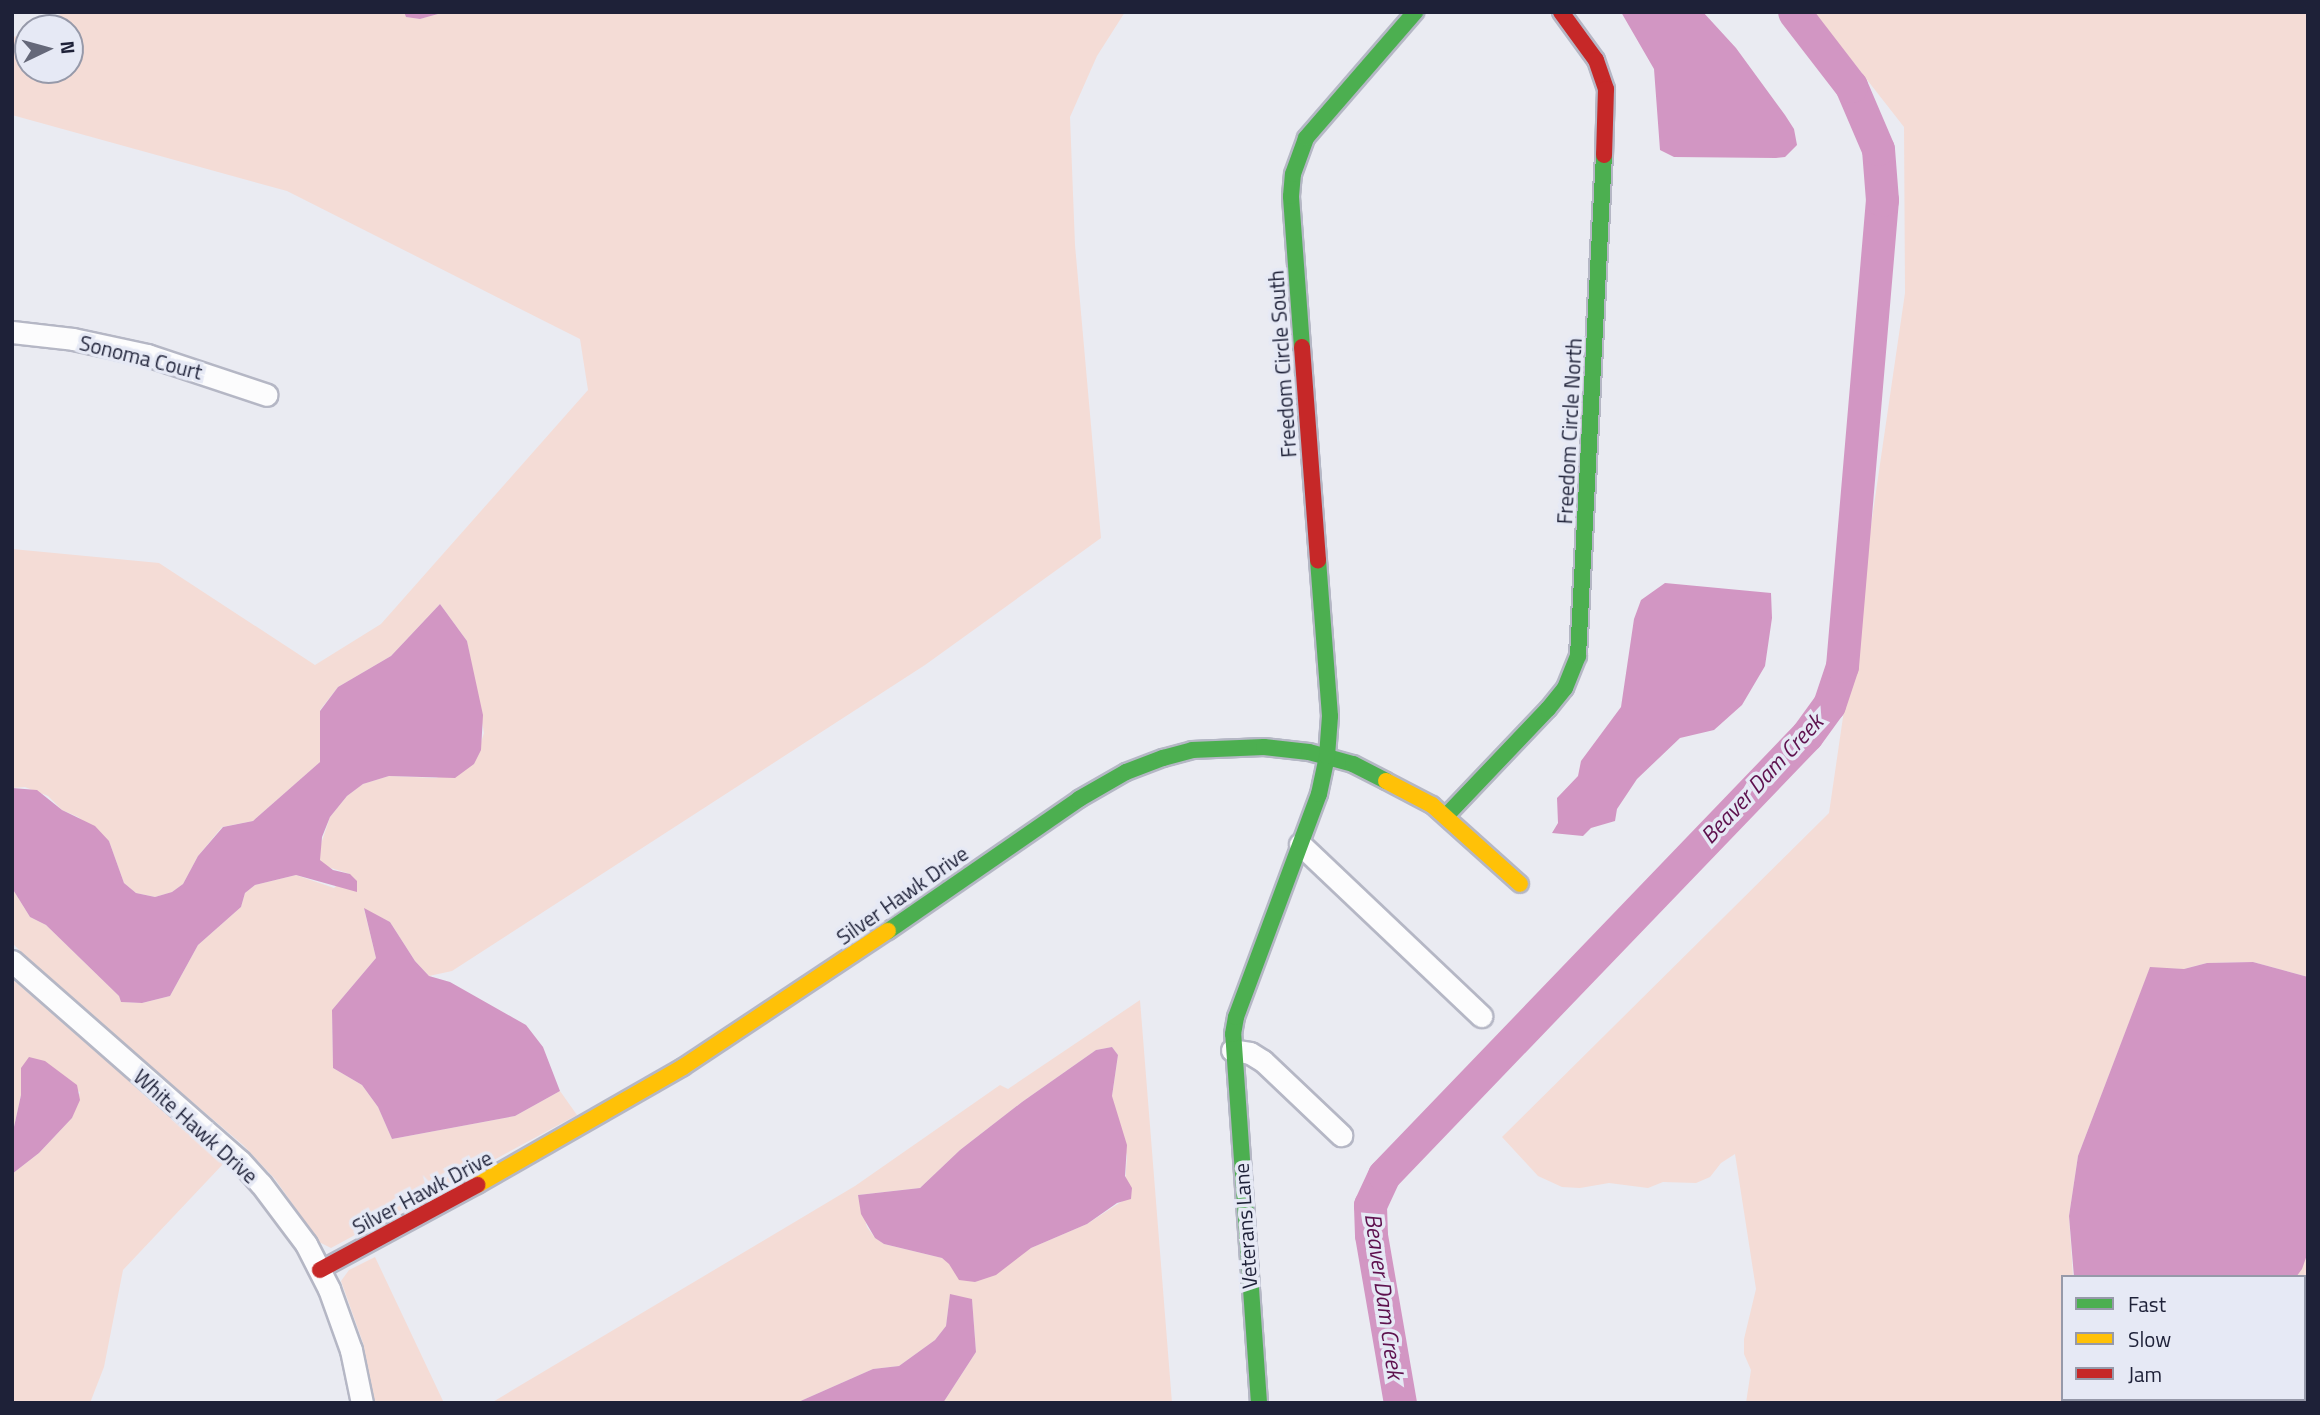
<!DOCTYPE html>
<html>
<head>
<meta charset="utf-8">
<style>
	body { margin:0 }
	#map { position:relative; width:2320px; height:1415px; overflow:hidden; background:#eaebf2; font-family:"Titillium Web",sans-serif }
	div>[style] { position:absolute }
	.green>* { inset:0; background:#f4dcd6 }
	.water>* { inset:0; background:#d296c3 }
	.river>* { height:33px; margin:-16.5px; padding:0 16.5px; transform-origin:16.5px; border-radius:16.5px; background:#d296c3 }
	.roads { filter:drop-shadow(2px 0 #b5b7c5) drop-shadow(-2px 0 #b5b7c5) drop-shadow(0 2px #b5b7c5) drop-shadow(0 -2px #b5b7c5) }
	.street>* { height:21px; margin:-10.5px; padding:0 10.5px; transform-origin:10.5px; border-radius:10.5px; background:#fcfcfd }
	.fast>* { height:16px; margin:-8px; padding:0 8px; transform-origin:8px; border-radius:8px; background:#4caf50 }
	.slow>* { height:16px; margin:-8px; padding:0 8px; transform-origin:8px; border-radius:8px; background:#ffc107 }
	.jam>* { height:16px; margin:-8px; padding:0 8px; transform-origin:8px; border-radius:8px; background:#c62828 }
	span { translate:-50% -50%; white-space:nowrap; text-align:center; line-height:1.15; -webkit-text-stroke:7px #e6e9f5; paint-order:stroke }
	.street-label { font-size:21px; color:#1e2138 }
	.water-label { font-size:23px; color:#5e114e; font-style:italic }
	.frame { position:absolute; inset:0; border:14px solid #1e2138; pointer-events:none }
	.legend { position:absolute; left:2061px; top:1275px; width:245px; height:126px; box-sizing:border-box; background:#e6e9f5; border:2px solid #9699a9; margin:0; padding:9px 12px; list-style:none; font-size:21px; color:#1e2138 }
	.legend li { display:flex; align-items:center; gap:14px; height:35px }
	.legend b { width:35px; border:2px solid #9699a9 }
	.north { position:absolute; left:14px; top:14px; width:70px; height:70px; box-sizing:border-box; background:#e6e9f5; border:2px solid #9699a9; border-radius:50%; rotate:85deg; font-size:19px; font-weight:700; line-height:28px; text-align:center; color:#1e2138 }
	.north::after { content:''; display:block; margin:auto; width:24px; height:32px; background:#656879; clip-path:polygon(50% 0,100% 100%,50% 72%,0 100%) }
</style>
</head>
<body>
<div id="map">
	<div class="green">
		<div style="clip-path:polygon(65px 12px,404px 12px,406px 17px,420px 19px,438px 14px,482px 12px,1125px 12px,1097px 56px,1070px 117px,1075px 245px,1101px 538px,925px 665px,452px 971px,429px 976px,415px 961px,390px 922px,364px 909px,376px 958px,332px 1010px,333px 1068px,362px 1085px,378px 1107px,392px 1139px,515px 1116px,560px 1091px,577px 1115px,331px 1248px,319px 1242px,275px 1179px,243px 1145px,63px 992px,12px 943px,12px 888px,30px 917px,46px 925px,119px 996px,121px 1002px,142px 1003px,170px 996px,198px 945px,241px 907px,245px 893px,255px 885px,296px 875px,334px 888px,350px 874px,325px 866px,320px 860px,319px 850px,330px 817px,347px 796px,363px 784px,389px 776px,436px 778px,474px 764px,484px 733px,467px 641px,440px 604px,391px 656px,338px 687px,320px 710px,320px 762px,253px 821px,222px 827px,198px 856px,183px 884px,172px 892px,155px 897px,136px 893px,124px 883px,109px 841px,78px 817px,62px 810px,48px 796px,25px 787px,12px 788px,12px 549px,159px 563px,315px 665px,381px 624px,588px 390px,580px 339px,287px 191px,12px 115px,12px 38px,28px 30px,28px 70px,70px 70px,70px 28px,33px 28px)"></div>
		<div style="clip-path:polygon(1814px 12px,2308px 12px,2308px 977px,2253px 962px,2207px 963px,2184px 969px,2150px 968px,2078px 1156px,2069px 1216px,2073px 1277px,2063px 1277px,2063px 1399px,2085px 1399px,2084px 1403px,1746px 1403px,1751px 1370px,1744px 1354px,1744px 1339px,1756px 1289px,1735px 1154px,1721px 1163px,1710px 1177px,1696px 1183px,1663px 1182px,1648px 1188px,1609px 1183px,1580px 1188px,1562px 1187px,1538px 1176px,1502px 1137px,1829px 813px,1905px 293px,1904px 127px)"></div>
		<div style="clip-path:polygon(12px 979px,224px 1163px,123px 1270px,104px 1367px,90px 1403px,12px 1403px,12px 1174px,39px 1153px,72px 1118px,80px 1092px,21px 1068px,21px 1095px,12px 1136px)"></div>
		<div style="clip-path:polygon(evenodd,1140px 1000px,1172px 1403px,943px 1403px,976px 1352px,972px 1300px,950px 1295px,946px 1326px,935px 1340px,899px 1366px,873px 1369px,796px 1403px,491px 1403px,855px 1186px,1000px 1085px,1008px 1089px,1140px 1000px,1112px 1047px,1118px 1055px,1112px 1096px,1114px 1109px,1127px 1156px,1124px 1200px,1087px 1224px,1031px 1248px,975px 1282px,942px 1258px,884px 1244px,875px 1238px,867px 1227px,858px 1195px,920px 1188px,960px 1150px,1022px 1102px,1096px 1050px,1112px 1047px)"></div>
		<div style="clip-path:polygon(2308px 1252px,2308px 1403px,2158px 1403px,2160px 1399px,2304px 1399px,2304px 1277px,2296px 1277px)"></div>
		<div style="clip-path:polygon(375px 1257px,444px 1403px,375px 1403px,363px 1343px,341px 1281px,349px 1270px)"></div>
	</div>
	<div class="water">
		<div style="clip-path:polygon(404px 12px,482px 12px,438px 14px,420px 19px,406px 17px)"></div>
		<div style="clip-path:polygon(1621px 12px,1703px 12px,1736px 48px,1785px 115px,1794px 129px,1797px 145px,1785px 157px,1776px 158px,1674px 157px,1660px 150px,1654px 69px)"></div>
		<div style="clip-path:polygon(1665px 583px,1771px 593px,1772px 618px,1765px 666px,1742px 705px,1714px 730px,1680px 738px,1637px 779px,1617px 809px,1615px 821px,1591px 828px,1583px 836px,1552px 833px,1558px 823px,1557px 798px,1578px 776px,1581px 761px,1621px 707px,1634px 619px,1641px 600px)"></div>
		<div style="clip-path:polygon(440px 604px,467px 641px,483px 715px,481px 750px,474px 764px,455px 778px,389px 776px,363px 784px,347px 796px,330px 817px,322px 837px,320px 860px,333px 870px,350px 874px,357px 881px,357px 892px,296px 875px,255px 885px,245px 893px,241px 907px,198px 945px,170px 996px,142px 1003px,121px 1002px,119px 996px,46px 925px,30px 917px,12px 888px,12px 788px,37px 790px,62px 810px,95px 826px,109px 841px,124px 883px,136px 893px,155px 897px,172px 892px,183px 884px,198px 856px,223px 827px,253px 821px,320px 762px,320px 711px,338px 687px,391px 656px)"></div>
		<div style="clip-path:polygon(364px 908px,390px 922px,415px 961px,429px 976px,450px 982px,526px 1025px,543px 1047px,560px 1091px,515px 1116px,392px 1139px,378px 1107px,362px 1085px,333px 1068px,332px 1010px,376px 958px)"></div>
		<div style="clip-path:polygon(2253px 962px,2308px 977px,2308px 1252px,2302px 1269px,2296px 1277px,2074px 1277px,2069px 1216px,2078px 1156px,2150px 967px,2184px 969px,2207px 963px)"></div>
		<div style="clip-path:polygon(1112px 1047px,1118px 1055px,1112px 1096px,1127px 1145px,1125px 1176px,1132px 1188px,1131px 1199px,1117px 1203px,1087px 1224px,1031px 1248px,996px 1275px,975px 1282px,959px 1280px,949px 1264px,942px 1258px,884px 1244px,875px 1238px,861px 1214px,858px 1195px,920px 1188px,960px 1150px,1022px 1102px,1096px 1050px)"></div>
		<div style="clip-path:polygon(29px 1057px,45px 1061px,77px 1085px,80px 1100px,72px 1118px,39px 1153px,12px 1174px,12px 1136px,21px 1095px,21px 1068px)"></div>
		<div style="clip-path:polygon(950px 1294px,972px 1299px,976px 1352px,943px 1403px,796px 1403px,873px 1369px,899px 1366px,935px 1340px,946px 1326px)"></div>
		<div style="clip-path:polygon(2085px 1399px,2160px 1399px,2158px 1403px,2084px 1403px)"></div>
	</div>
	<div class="river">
		<div style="left:1400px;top:1403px;width:170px;rotate:-99.8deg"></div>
		<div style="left:1371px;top:1235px;width:30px;rotate:-92deg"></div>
		<div style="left:1370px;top:1205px;width:33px;rotate:-65deg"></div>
		<div style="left:1384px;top:1175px;width:610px;rotate:-46.13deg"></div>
		<div style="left:1807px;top:735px;width:37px;rotate:-54deg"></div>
		<div style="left:1829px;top:705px;width:41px;rotate:-71.6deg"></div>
		<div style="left:1842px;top:666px;width:468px;rotate:-85.1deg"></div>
		<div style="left:1882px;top:200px;width:51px;rotate:-94.5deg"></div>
		<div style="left:1878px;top:149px;width:69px;rotate:-113.2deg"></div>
		<div style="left:1851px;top:86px;width:93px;rotate:-127.6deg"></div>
	</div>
	<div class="roads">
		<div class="street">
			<div style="left:12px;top:332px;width:61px;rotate:6.5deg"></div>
			<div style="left:73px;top:339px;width:76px;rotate:12.2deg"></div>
			<div style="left:147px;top:355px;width:126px;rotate:18.4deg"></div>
			<div style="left:1300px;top:844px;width:250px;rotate:43.5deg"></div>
			<div style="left:12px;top:961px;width:303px;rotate:41.3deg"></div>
			<div style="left:240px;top:1161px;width:31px;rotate:48deg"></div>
			<div style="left:261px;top:1184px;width:75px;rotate:53.1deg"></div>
			<div style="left:306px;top:1244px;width:51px;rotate:62.9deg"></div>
			<div style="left:329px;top:1289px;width:65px;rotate:70.2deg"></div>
			<div style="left:351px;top:1350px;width:54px;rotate:78.3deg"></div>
			<div style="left:1232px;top:1050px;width:18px;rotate:9deg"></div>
			<div style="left:1250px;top:1053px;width:15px;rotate:32deg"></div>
			<div style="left:1263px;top:1061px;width:108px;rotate:43.5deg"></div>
		</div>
		<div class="fast">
			<div style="left:1302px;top:347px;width:151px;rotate:-94.2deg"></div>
			<div style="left:1291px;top:196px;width:22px;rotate:-85deg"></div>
			<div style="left:1293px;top:174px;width:38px;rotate:-70deg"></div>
			<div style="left:1306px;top:138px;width:167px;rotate:-49.1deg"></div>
			<div style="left:1446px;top:816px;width:148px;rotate:-46.4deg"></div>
			<div style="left:1548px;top:709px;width:27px;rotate:-51deg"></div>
			<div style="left:1565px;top:688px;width:35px;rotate:-68deg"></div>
			<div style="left:1578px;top:656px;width:502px;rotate:-87.03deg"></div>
			<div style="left:888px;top:931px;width:232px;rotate:-34.6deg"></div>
			<div style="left:1079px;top:799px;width:54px;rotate:-29.9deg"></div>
			<div style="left:1126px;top:772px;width:40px;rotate:-21deg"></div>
			<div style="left:1163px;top:758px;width:30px;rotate:-15deg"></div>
			<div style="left:1192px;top:750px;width:72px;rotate:-2.4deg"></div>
			<div style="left:1264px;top:747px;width:45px;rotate:6.3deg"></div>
			<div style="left:1309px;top:752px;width:46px;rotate:15.3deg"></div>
			<div style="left:1353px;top:764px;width:37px;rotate:27deg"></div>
			<div style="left:1259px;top:1403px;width:370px;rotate:-94deg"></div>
			<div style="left:1233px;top:1034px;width:17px;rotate:-80deg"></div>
			<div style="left:1236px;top:1017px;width:238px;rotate:-69.6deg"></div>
			<div style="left:1319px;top:794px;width:39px;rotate:-78deg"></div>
			<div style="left:1327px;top:756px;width:40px;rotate:-85.7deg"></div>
			<div style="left:1330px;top:716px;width:156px;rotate:-94.4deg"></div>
		</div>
		<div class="slow">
			<div style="left:1386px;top:781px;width:52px;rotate:27.6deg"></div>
			<div style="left:1432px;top:805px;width:118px;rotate:41.9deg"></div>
			<div style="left:477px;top:1185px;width:237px;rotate:-29.8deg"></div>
			<div style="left:683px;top:1067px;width:246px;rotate:-33.6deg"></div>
		</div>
		<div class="jam">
			<div style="left:1561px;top:12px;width:59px;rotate:53.9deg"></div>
			<div style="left:1596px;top:60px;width:31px;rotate:71deg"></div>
			<div style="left:1606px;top:89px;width:66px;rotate:91.7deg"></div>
			<div style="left:1302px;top:347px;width:214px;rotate:85.7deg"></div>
			<div style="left:320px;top:1270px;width:179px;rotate:-28.4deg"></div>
		</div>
	</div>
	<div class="street-label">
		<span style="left:141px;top:357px;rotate:14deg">Sonoma Court</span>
		<span style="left:1282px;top:364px;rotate:-94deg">Freedom Circle South</span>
		<span style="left:1569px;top:431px;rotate:-87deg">Freedom Circle North</span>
		<span style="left:902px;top:895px;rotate:-35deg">Silver Hawk Drive</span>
		<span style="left:196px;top:1126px;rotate:42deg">White Hawk Drive</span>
		<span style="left:422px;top:1192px;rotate:-28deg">Silver Hawk Drive</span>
		<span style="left:1245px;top:1226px;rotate:-94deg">Veterans Lane</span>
	</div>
	<div class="water-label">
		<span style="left:1762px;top:779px;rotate:-47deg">Beaver Dam Creek</span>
		<span style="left:1384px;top:1296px;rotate:82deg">Beaver Dam Creek</span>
	</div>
	<div class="frame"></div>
	<ul class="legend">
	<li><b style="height:9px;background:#4caf50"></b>Fast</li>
	<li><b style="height:9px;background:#ffc107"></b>Slow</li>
	<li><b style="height:9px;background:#c62828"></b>Jam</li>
	</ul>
	<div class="north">N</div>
</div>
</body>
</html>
